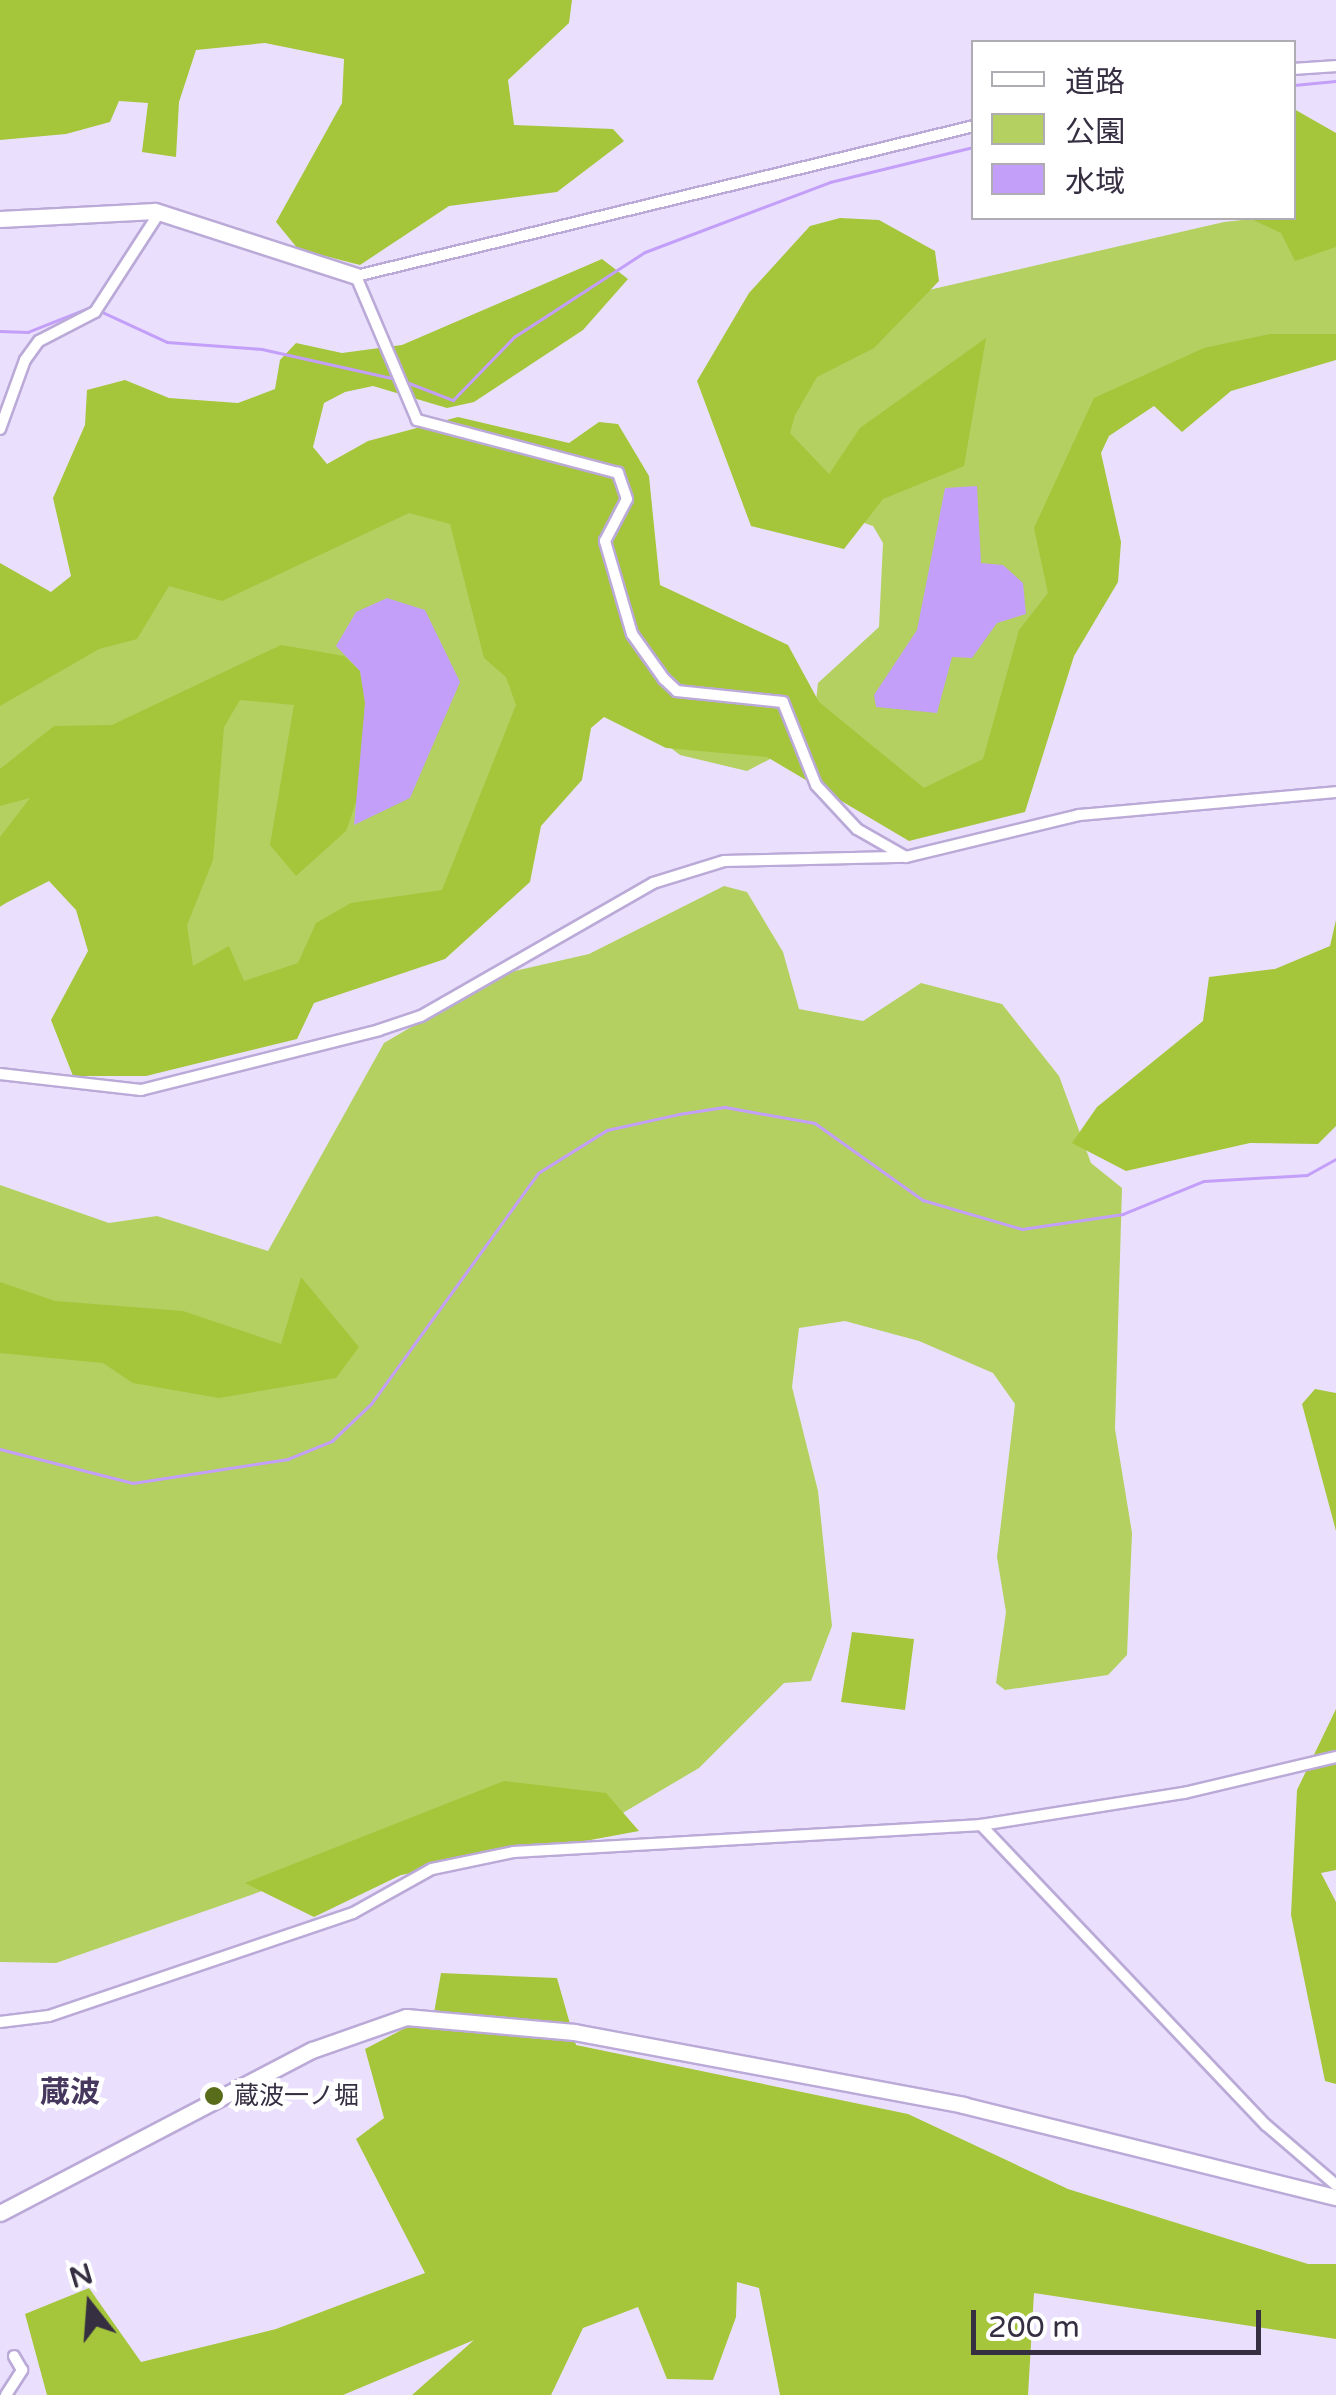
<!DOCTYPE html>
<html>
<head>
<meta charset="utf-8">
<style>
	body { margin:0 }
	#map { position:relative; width:1336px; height:2395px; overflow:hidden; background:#eae0fd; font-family:"Varela Round","Noto Sans JP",sans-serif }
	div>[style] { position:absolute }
	.green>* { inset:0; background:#b3d061 }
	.forest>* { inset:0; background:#a5c53b }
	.water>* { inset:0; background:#c39ff9 }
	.stream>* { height:2.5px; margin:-1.25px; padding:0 1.25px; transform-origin:1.25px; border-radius:1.25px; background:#c39ff9 }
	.roads { filter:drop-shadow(2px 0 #bbaad8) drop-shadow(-2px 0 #bbaad8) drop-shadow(0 2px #bbaad8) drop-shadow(0 -2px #bbaad8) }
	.street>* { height:10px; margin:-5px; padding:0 5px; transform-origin:5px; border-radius:5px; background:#fff }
	.secondary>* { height:15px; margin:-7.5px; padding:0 7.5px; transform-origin:7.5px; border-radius:7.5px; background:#fff }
	.dots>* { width:28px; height:28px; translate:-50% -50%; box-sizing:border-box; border:5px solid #fff; border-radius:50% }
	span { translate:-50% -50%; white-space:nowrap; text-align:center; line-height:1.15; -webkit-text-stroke:9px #fff; paint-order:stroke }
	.poi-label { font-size:25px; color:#362f42 }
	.left { translate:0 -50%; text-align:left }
	.quarter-label { font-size:30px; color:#46375d; font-weight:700 }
	.legend { position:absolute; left:971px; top:40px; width:325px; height:180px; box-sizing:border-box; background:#fff; border:2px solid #afacb3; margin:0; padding:12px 18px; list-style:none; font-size:30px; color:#362f42 }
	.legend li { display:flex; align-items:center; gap:20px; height:50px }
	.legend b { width:50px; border:2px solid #afacb3 }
	.north { position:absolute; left:40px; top:2255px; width:100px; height:100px; -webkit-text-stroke:8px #fff; paint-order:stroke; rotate:343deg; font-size:28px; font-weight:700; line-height:40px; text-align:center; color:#362f42 }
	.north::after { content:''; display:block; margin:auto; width:35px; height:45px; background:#362f42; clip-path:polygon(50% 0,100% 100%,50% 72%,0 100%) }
	.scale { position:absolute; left:971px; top:2310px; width:290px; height:45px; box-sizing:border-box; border:5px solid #362f42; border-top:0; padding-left:12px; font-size:30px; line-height:35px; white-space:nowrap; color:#362f42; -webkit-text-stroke:8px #fff; paint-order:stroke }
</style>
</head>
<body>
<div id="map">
	<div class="green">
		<div style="clip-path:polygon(1336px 210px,1336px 350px,1105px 416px,1066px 563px,987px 783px,929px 813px,813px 728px,818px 683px,879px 627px,883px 543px,873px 526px,835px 513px,786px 437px,789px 415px,817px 374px,920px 292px,1224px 222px)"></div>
		<div style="clip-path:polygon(395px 506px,597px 540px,789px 749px,747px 771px,680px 755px,624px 712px,589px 717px,505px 894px,189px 1021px,183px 883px,39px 880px,0 907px,0 632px,135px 569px)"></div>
		<div style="clip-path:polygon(724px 886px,747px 892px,783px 952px,799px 1009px,863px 1021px,921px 983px,1002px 1004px,1059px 1076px,1091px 1163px,1122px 1188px,1115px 1429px,1132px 1533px,1127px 1655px,1108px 1675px,1005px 1690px,996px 1683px,1006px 1612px,997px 1557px,1015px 1404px,993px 1373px,919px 1341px,845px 1321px,799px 1328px,792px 1387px,818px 1491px,832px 1626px,811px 1681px,784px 1683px,699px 1768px,621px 1814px,308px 1875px,56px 1963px,0 1962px,0 1185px,109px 1223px,157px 1216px,268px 1251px,384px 1043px,501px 974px,589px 954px)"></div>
	</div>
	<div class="forest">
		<div style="clip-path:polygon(0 0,572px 0,569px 23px,508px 80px,514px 125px,613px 129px,624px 141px,557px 192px,449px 206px,360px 265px,298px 249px,276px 222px,342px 103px,344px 59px,265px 43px,196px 50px,179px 102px,176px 157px,142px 152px,148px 103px,119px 101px,110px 122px,66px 134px,0 140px)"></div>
		<div style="clip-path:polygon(1294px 109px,1336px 133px,1336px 247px,1295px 261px,1281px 233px,1249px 218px,1294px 218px)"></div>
		<div style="clip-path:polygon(840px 218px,879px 220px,935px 251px,939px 281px,874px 348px,817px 377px,795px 415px,790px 433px,829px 474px,860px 428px,986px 338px,964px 466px,883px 499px,844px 549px,751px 526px,697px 381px,749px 293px,810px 226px)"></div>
		<div style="clip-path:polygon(602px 259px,628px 279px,583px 330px,474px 402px,447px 408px,373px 386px,345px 392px,324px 403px,313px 447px,327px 464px,368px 441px,458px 417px,569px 443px,599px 422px,618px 424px,649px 476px,660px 585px,788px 645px,819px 702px,924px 788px,983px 759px,1019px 630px,1048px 593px,1034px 528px,1094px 398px,1204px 348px,1270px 334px,1336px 334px,1336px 360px,1231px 391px,1182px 432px,1154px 406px,1109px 436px,1101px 453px,1121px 542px,1118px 582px,1074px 656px,1025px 812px,909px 841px,767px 757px,666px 748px,604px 717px,591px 728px,582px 780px,541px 826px,530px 882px,445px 959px,314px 1003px,297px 1039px,146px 1076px,73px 1076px,51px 1020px,88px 951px,76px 910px,49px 881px,0 906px,0 837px,30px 798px,0 806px,0 769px,54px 726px,112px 725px,281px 645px,344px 656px,360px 671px,365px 703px,359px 794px,346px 831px,296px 876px,270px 845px,294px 705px,240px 700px,224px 727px,213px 860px,187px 925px,193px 966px,229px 946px,244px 981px,298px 963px,316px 923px,351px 903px,442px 890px,516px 705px,506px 677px,484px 658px,450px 524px,409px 513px,222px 601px,169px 586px,137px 639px,99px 649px,0 706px,0 563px,51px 592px,71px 576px,53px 498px,85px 425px,87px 390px,125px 380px,169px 398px,238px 403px,275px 389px,280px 360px,296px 343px,342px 353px,402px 345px)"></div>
		<div style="clip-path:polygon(1336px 920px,1336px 1126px,1318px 1144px,1250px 1143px,1126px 1171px,1072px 1143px,1097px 1107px,1203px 1021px,1209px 977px,1275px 969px,1330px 946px)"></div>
		<div style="clip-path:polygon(301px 1277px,359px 1347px,336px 1378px,219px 1398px,133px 1383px,103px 1363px,0 1353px,0 1282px,55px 1301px,183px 1311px,281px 1344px)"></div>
		<div style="clip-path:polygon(1315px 1389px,1336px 1393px,1336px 1531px,1302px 1404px)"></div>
		<div style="clip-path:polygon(852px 1632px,914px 1639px,905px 1710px,841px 1702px)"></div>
		<div style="clip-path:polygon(1336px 1709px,1336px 1870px,1321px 1873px,1336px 1902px,1336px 2084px,1325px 2081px,1291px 1915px,1297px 1790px)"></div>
		<div style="clip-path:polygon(504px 1781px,606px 1793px,639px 1831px,401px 1875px,314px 1917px,245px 1883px)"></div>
		<div style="clip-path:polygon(441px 1973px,557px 1978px,576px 2045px,908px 2114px,1068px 2189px,1308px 2264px,1336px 2264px,1336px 2339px,1034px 2293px,1028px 2395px,780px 2395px,759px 2288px,737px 2282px,736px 2317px,713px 2380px,667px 2379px,638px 2307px,583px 2328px,551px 2395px,412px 2395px,474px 2340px,343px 2395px,47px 2395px,25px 2314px,89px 2288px,141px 2362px,276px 2329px,425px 2273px,356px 2139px,384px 2118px,365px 2049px,434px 2013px)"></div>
	</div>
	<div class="water">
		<div style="clip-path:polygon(977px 486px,981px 563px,1003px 565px,1023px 583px,1026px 614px,997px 623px,972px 658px,952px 657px,937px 713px,876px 707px,874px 695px,917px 630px,945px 488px)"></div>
		<div style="clip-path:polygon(387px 598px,425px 610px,460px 682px,410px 798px,354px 825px,365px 703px,360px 671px,336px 646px,356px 612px)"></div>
	</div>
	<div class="stream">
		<div style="left:1294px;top:85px;width:42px;rotate:-5.4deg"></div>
		<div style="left:100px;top:311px;width:74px;rotate:24.8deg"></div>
		<div style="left:167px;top:342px;width:95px;rotate:4.2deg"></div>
		<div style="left:262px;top:349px;width:137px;rotate:12.6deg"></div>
		<div style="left:0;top:331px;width:28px;rotate:2deg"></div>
		<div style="left:28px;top:332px;width:70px;rotate:-21.8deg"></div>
		<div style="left:404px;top:381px;width:53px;rotate:21.2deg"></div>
		<div style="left:453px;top:400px;width:88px;rotate:-45.9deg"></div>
		<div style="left:514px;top:337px;width:156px;rotate:-33deg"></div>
		<div style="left:645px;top:252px;width:198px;rotate:-20.7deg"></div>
		<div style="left:830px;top:182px;width:148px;rotate:-13.7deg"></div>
		<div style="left:0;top:1449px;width:137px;rotate:14.3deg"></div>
		<div style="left:133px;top:1483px;width:157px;rotate:-8.8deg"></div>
		<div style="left:288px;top:1459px;width:48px;rotate:-22.2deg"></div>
		<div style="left:332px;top:1441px;width:54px;rotate:-43.5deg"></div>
		<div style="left:371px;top:1404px;width:285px;rotate:-54.1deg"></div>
		<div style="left:538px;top:1173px;width:81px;rotate:-31.9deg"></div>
		<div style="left:607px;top:1130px;width:74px;rotate:-12.5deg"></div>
		<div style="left:679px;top:1114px;width:47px;rotate:-8.7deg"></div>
		<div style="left:725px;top:1107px;width:91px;rotate:10.1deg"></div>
		<div style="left:815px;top:1123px;width:133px;rotate:35.5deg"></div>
		<div style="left:923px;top:1200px;width:103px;rotate:16.3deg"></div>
		<div style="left:1022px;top:1229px;width:102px;rotate:-8.4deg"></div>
		<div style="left:1123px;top:1214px;width:87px;rotate:-22.2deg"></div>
		<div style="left:1204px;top:1181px;width:103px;rotate:-3.3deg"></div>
		<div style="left:1307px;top:1175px;width:33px;rotate:-29deg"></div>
	</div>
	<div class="roads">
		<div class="street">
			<div style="left:1294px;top:69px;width:42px;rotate:-4.1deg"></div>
			<div style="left:0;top:429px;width:73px;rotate:-70.1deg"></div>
			<div style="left:25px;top:360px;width:24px;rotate:-54deg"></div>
			<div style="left:39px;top:341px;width:63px;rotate:-27.4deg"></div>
			<div style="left:95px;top:312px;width:118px;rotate:-57.1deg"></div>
			<div style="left:906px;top:857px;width:56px;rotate:-150.3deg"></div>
			<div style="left:857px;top:829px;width:60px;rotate:-133deg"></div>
			<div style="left:816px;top:785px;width:89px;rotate:-111.7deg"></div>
			<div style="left:783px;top:702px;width:107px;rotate:-174.1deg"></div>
			<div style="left:677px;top:691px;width:18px;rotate:-137deg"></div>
			<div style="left:664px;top:679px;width:55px;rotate:-125.4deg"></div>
			<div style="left:632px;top:634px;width:97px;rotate:-106.2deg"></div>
			<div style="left:605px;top:541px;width:47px;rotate:-62.4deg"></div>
			<div style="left:627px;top:499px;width:28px;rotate:-109deg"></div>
			<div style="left:618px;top:473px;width:208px;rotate:-165.2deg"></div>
			<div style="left:417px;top:420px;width:156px;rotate:-113deg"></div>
			<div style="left:356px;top:276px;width:636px;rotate:-13.64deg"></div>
			<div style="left:0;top:1074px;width:142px;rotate:6.5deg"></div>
			<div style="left:141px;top:1090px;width:245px;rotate:-14.1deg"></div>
			<div style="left:379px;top:1030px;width:44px;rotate:-18.4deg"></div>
			<div style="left:421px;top:1016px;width:267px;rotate:-29.8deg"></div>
			<div style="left:653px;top:883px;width:74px;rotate:-17.2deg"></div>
			<div style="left:724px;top:861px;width:182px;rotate:-1.3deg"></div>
			<div style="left:906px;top:857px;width:178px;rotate:-13.6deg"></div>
			<div style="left:1079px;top:815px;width:258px;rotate:-5.1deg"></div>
			<div style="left:981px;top:1825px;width:414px;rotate:46.5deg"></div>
			<div style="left:1266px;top:2125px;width:92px;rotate:40.6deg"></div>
			<div style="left:0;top:2022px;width:49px;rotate:-7deg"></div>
			<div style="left:49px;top:2016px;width:321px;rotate:-18.7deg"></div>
			<div style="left:353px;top:1913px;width:90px;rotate:-29.1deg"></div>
			<div style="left:432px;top:1869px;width:84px;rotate:-11.7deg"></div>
			<div style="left:514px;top:1852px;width:468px;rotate:-3.3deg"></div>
			<div style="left:981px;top:1825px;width:206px;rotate:-9deg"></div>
			<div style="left:1184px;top:1793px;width:156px;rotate:-13.3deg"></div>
			<div style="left:6px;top:2395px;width:30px;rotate:-57deg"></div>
			<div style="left:22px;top:2370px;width:16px;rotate:-120deg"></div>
		</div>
		<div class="secondary">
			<div style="left:0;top:219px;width:155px;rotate:-3deg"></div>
			<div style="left:155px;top:211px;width:211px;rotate:17.9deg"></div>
			<div style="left:0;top:2213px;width:352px;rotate:-27.6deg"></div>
			<div style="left:312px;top:2050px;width:100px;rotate:-19.3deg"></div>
			<div style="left:406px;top:2017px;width:169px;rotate:5.1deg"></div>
			<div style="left:574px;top:2032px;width:396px;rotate:10.6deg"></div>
			<div style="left:963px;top:2105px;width:384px;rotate:13.9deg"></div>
		</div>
	</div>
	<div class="dots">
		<div style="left:214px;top:2096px;background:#596c19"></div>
	</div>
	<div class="poi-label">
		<span class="left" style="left:234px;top:2096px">蔵波一ノ堀</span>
	</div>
	<div class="quarter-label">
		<span style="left:70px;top:2093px">蔵波</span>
	</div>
	<ul class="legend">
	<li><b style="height:12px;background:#fff"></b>道路</li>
	<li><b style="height:28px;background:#b3d061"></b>公園</li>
	<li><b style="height:28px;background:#c39ff9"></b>水域</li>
	</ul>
	<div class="north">N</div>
	<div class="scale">200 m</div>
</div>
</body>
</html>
